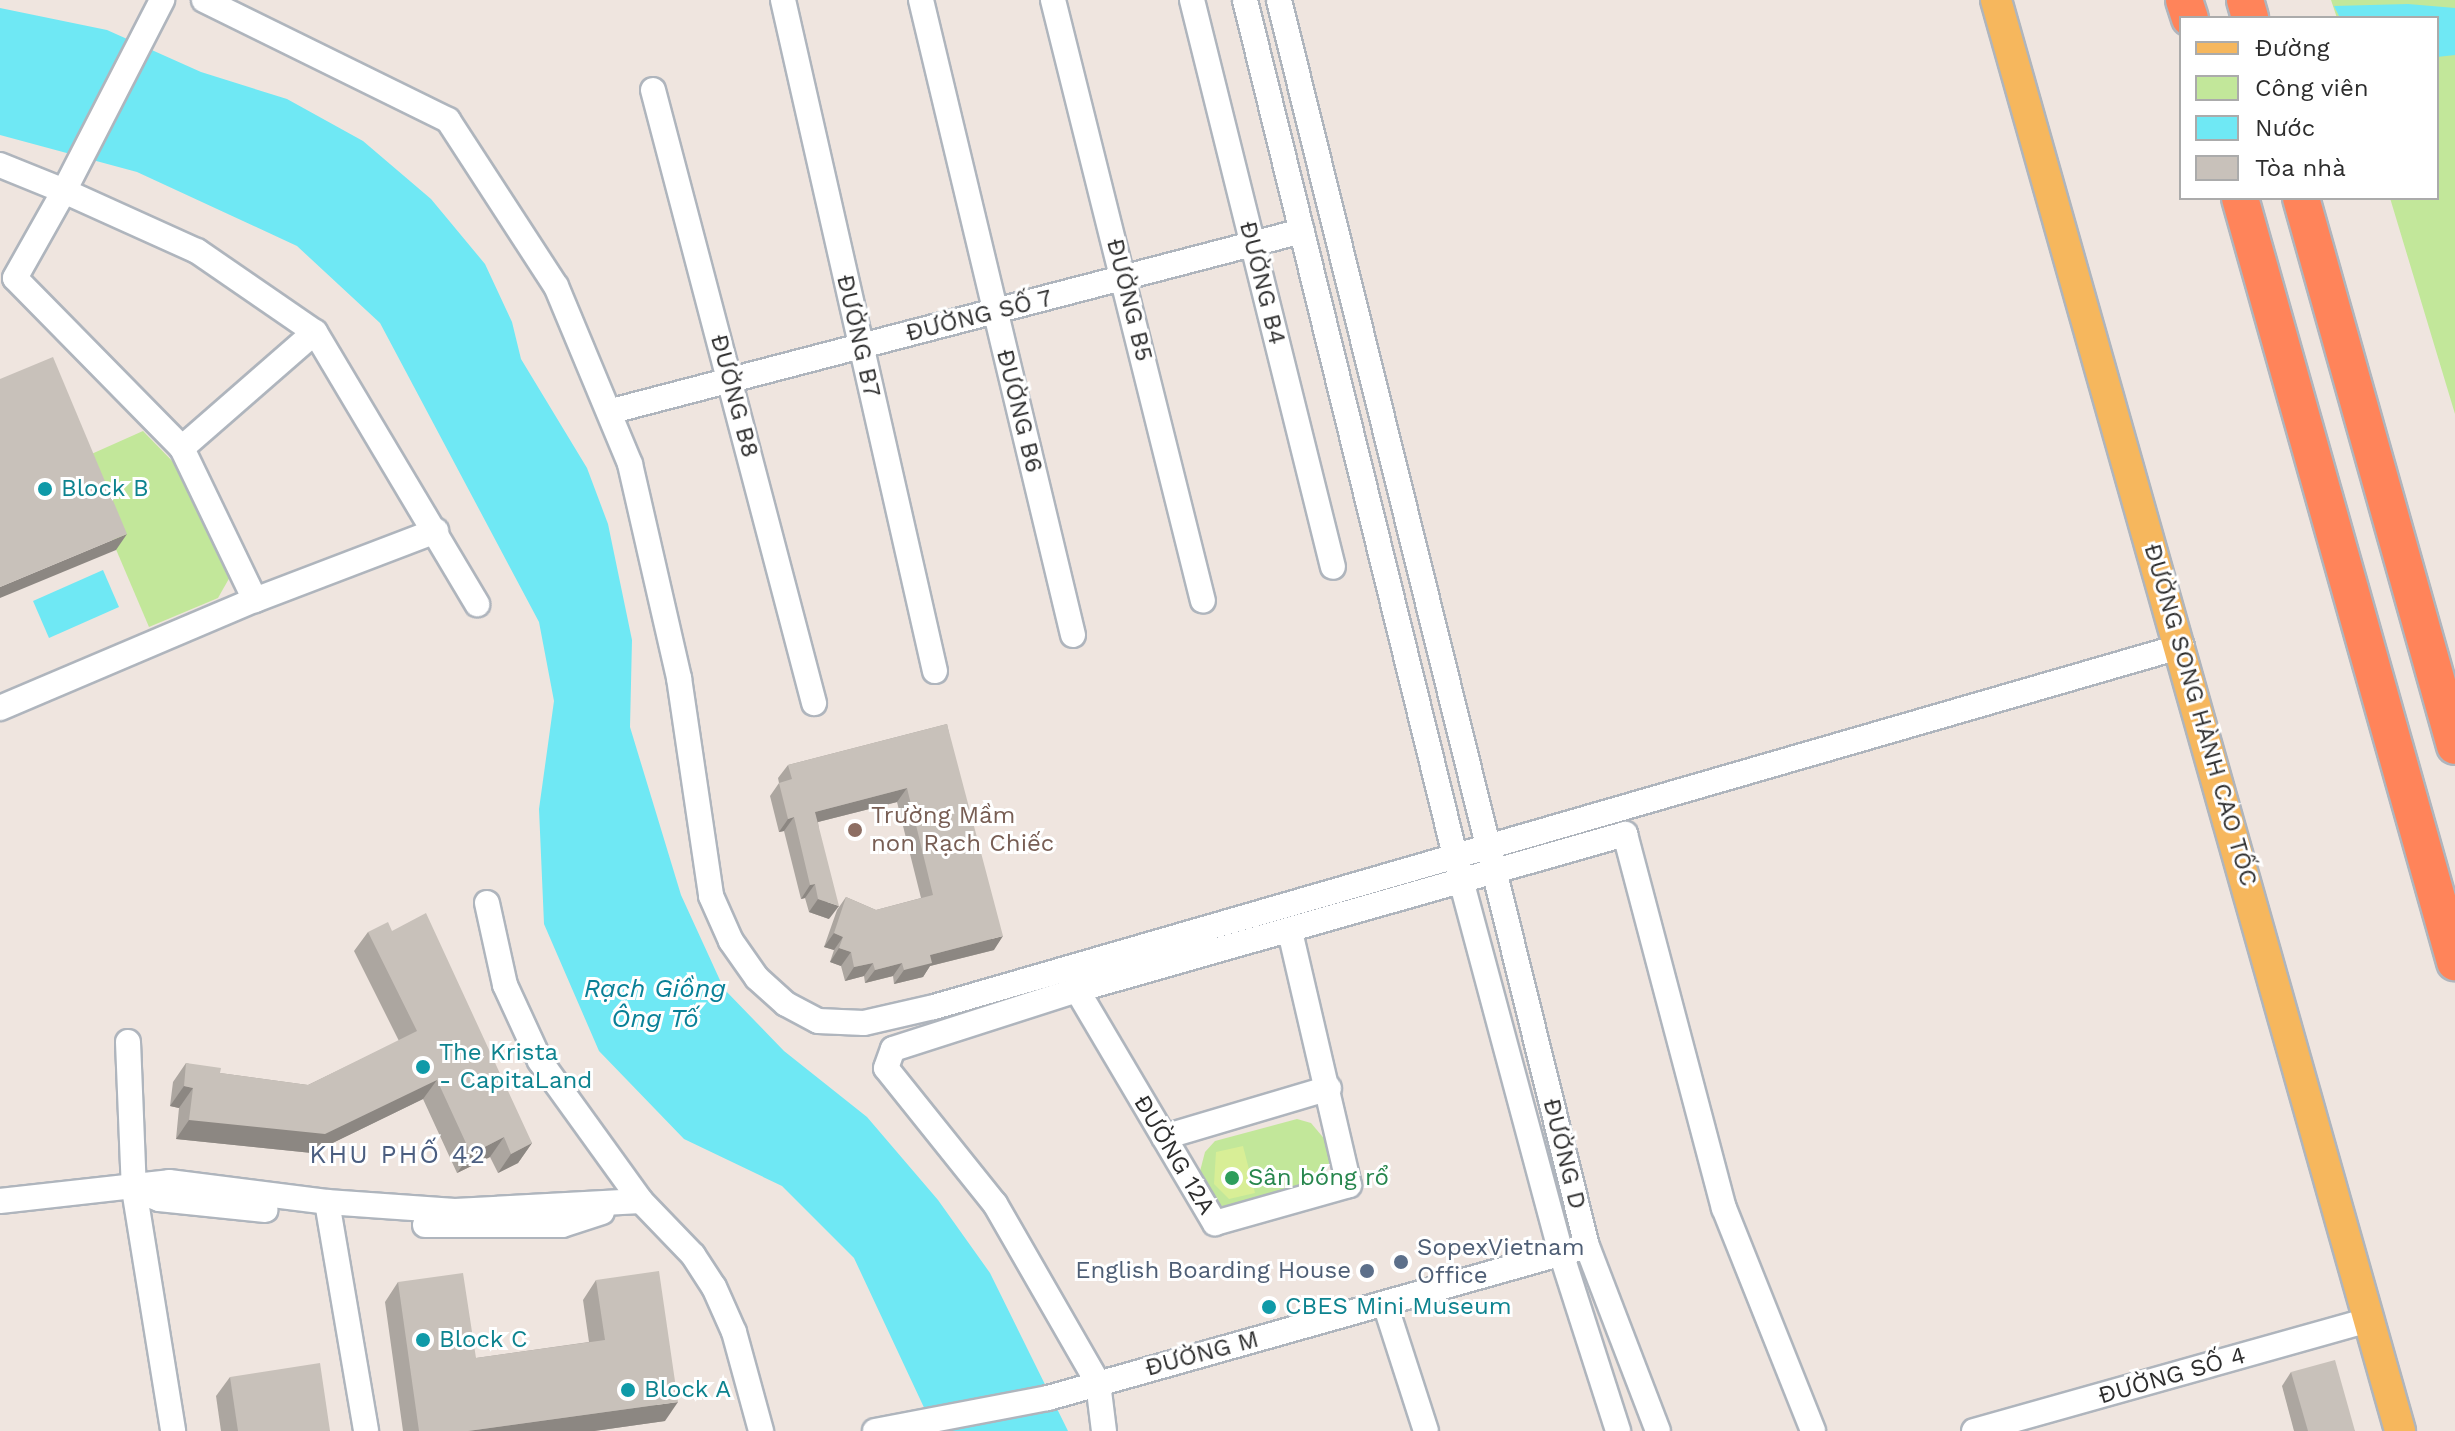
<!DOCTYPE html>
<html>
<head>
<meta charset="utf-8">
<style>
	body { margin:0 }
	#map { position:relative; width:2455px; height:1431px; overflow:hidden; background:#efe5df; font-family:"Work Sans",sans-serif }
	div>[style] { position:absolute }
	.green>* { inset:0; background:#c2e79a }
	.pitch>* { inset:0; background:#d8ee96 }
	.water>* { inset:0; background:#6fe8f4 }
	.roads { filter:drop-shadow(2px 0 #afb5bd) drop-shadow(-2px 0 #afb5bd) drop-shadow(0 2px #afb5bd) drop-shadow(0 -2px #afb5bd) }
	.minor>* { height:24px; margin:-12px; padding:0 12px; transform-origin:12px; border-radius:12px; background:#fff }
	.major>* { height:30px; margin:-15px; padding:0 15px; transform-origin:15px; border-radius:15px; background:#f6b75d }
	.highway>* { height:36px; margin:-18px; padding:0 18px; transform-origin:18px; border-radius:18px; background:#ff845a }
	.wall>* { inset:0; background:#aca6a0 }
	.shaded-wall>* { inset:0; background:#8c8782 }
	.building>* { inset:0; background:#c8c1ba }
	.dots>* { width:22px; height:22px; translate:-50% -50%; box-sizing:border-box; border:4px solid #fff; border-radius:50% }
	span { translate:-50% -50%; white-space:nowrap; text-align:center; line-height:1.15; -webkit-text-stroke:6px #fff; paint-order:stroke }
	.street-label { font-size:24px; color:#2d2d2d }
	.culture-label { font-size:24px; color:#0d838f }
	.left { translate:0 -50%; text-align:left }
	.education-label { font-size:24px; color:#785e54 }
	.leisure-label { font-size:24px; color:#27864d }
	.service-label { font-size:24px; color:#4e5e75 }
	.right { translate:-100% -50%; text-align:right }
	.water-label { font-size:26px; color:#098097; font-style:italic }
	.neighbourhood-label { font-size:26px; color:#4b5e80; letter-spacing:2px }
	.legend { position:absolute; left:2179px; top:16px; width:260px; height:184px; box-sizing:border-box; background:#fff; border:2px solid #ababab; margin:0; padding:10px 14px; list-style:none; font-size:24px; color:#2d2d2d }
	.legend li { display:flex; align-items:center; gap:16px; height:40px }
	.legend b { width:40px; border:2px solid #ababab }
</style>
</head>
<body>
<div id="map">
	<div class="green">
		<div style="clip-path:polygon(2331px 0,2455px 0,2455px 414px,2390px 198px,2437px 198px,2437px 18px,2337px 18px)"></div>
		<div style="clip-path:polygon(143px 431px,179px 468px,231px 575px,218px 598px,149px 627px,78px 460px)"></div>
		<div style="clip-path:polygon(1297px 1119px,1311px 1123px,1327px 1142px,1331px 1158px,1322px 1181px,1230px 1212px,1218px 1208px,1199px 1175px,1205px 1152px,1215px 1141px)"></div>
	</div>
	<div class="pitch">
		<div style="clip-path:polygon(1243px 1146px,1255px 1193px,1229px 1199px,1214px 1184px,1216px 1152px)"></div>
	</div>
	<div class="water">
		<div style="clip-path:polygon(2408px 4px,2455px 8px,2455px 55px,2437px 57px,2437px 18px,2340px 18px,2334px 6px)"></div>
		<div style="clip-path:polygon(0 8px,107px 30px,201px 72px,287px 99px,363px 141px,431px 199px,485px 264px,512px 322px,521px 359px,587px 468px,608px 524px,632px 640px,630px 727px,681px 895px,724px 989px,784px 1051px,867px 1117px,938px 1200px,990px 1273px,1068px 1431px,935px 1431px,854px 1258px,782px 1186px,684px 1139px,599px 1051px,544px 924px,539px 809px,554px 701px,539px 622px,380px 323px,297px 246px,137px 172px,0 135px)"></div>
		<div style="clip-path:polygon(103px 570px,119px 607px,49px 638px,33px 601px)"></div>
	</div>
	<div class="roads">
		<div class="minor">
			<div style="left:204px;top:0;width:272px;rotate:26.2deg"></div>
			<div style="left:448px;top:120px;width:198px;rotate:57deg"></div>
			<div style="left:556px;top:286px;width:193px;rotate:67.4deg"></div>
			<div style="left:630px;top:464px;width:220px;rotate:77.1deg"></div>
			<div style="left:679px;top:678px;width:220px;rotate:81.6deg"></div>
			<div style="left:711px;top:896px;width:49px;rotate:66deg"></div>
			<div style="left:731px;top:941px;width:45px;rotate:54.9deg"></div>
			<div style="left:757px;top:978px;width:39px;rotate:42deg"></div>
			<div style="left:786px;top:1004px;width:36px;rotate:28deg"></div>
			<div style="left:818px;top:1021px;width:46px;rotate:2.5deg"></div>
			<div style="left:864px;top:1023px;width:72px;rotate:-12.9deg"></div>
			<div style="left:934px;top:1007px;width:1299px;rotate:-16.13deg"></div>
			<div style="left:783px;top:0;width:688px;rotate:77.24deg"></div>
			<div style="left:921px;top:0;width:653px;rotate:76.54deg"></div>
			<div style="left:1053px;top:0;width:619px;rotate:75.99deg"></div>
			<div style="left:1192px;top:0;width:584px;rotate:76.04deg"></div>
			<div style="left:1245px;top:0;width:906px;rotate:76.21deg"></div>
			<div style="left:1461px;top:880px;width:386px;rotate:75deg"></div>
			<div style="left:1561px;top:1253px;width:187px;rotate:72.2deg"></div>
			<div style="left:1279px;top:0;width:1284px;rotate:76.12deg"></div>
			<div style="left:1587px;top:1246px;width:198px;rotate:69deg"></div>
			<div style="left:653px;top:90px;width:634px;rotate:75.28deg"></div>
			<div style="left:0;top:165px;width:69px;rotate:22.1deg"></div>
			<div style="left:64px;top:191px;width:215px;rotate:-62.8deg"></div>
			<div style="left:612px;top:411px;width:713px;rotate:-14.62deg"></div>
			<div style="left:182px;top:448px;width:176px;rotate:-41.1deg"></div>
			<div style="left:255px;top:600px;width:194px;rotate:-20.9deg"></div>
			<div style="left:0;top:708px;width:277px;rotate:-23deg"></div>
			<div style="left:255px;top:600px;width:169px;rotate:-115.7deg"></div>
			<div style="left:182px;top:448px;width:238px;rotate:-134.5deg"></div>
			<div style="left:15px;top:278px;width:100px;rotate:-60.6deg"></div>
			<div style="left:64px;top:191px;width:146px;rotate:24.3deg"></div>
			<div style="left:197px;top:251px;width:143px;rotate:34.5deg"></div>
			<div style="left:315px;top:332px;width:317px;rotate:59.2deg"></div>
			<div style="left:487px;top:903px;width:84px;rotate:77.6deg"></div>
			<div style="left:505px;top:985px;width:84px;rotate:65.3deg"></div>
			<div style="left:540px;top:1061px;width:173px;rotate:54.2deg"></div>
			<div style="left:641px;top:1201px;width:75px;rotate:46.1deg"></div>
			<div style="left:693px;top:1255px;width:38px;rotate:57deg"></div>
			<div style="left:714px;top:1287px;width:49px;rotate:66deg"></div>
			<div style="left:734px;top:1332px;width:103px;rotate:74.7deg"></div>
			<div style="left:1077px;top:990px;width:271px;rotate:59.4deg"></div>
			<div style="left:1215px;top:1223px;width:139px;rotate:-15.8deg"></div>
			<div style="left:1349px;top:1185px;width:261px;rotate:-103.1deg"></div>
			<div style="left:128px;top:1042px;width:147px;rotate:87.7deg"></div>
			<div style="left:134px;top:1189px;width:245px;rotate:80.8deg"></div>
			<div style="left:1164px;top:1137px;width:172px;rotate:-16.5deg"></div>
			<div style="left:136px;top:1190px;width:25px;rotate:21deg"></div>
			<div style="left:159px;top:1199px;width:107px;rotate:5.9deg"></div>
			<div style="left:0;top:1201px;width:170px;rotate:-6.4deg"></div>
			<div style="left:169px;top:1182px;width:159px;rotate:7.2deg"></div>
			<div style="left:327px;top:1202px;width:128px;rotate:4deg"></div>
			<div style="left:455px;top:1211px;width:186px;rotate:-3.1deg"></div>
			<div style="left:327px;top:1202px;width:232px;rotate:80.3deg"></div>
			<div style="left:425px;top:1225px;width:137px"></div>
			<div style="left:562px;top:1225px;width:42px;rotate:-18deg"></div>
			<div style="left:1385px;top:1304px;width:133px;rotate:72.1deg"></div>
			<div style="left:875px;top:1431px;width:176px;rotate:-10.8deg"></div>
			<div style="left:1048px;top:1398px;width:550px;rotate:-15.73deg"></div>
			<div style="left:1104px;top:1431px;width:48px;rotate:-97.1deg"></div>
			<div style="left:1098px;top:1383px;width:207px;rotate:-119.9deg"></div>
			<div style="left:995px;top:1204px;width:174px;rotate:-128.7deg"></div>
			<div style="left:886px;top:1068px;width:20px;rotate:-70deg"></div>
			<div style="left:893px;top:1049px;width:193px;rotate:-17.8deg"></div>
			<div style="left:1077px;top:990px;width:570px;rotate:-15.89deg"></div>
			<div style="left:1625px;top:834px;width:387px;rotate:75.2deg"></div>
			<div style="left:1724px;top:1208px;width:240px;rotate:68.2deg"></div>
			<div style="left:1974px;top:1431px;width:411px;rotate:-15.7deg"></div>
		</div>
		<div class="major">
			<div style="left:1996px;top:0;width:1487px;rotate:74.23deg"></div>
		</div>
		<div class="highway">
			<div style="left:2184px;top:0;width:19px;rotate:72deg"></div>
			<div style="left:2245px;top:0;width:19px;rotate:74deg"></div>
			<div style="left:2240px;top:198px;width:794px;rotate:74.28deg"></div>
			<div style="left:2301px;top:198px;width:569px;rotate:74.3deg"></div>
		</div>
	</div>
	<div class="wall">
		<div style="clip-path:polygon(947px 724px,994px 950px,930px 966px,923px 977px,894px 984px,893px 976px,865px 983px,864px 976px,845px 981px,841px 966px,830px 962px,834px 950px,824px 947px,837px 910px,846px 897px,876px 910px,921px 898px,897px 802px,818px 822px,829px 919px,809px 912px,805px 898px,801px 899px,784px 831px,779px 832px,770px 796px,779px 783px,778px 778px,788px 765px)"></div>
		<div style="clip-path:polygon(392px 931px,532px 1143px,518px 1163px,498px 1173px,490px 1157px,457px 1173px,423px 1099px,312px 1153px,176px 1139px,179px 1108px,170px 1106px,173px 1082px,186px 1063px,220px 1073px,308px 1085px,399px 1041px,354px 951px,368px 932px)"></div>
		<div style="clip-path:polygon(596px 1280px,665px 1421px,594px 1431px,403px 1431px,385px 1302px,398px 1282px,476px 1358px,589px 1342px,583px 1300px)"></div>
		<div style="clip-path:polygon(2291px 1372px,2355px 1431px,2294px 1431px,2282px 1386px)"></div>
		<div style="clip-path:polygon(230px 1377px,330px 1431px,221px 1431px,216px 1396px)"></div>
	</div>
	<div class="shaded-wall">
		<div style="clip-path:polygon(127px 534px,116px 550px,0 598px,0 587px)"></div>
		<div style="clip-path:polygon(907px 788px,897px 802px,806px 825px,815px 812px)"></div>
		<div style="clip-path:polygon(794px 817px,784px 831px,779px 832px,788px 819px)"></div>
		<div style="clip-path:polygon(815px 884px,805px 898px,801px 899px,810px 885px)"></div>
		<div style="clip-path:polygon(818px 899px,839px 906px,829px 919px,809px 912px)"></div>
		<div style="clip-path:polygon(834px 933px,843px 937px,834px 950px,824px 947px)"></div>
		<div style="clip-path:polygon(1003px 936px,994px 950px,930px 966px,923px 977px,894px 984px,904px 970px,930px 955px)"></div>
		<div style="clip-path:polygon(839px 948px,851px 952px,841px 966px,830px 962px)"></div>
		<div style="clip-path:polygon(873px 963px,864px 976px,845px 981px,854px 967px)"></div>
		<div style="clip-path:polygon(902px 963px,893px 976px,865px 983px,875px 970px)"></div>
		<div style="clip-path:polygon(437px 1080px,423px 1099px,312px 1153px,176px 1139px,189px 1120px)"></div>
		<div style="clip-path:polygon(184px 1086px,193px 1088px,179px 1108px,170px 1106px)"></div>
		<div style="clip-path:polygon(504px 1137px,490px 1157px,457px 1173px,471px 1154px)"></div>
		<div style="clip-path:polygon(532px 1143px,518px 1163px,498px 1173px,511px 1154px)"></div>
		<div style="clip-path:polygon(678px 1402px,665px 1421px,594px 1431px,468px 1431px)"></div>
	</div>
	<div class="building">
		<div style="clip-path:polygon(53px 357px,127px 534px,0 587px,0 379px)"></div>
		<div style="clip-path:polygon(947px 724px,1003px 936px,930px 955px,932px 963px,904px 970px,902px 963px,875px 970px,873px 963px,854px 967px,851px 952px,839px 948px,843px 937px,834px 933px,846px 897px,876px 910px,933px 895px,907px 788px,815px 812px,839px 906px,818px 899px,815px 884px,810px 885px,794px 817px,788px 819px,779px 783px,792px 779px,788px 765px)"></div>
		<div style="clip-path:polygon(426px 913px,532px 1143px,511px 1154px,504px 1137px,471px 1154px,437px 1080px,325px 1134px,189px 1120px,193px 1088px,184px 1086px,186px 1063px,221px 1068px,220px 1073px,308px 1085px,417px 1031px,368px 932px,388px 922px,392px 931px)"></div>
		<div style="clip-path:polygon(659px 1271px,678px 1402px,468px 1431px,419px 1431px,398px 1282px,463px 1273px,476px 1358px,605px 1340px,596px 1280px)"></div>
		<div style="clip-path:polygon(2335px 1360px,2355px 1431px,2308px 1431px,2291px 1372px)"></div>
		<div style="clip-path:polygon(320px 1363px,330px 1431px,238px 1431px,230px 1377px)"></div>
	</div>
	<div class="dots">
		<div style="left:45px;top:489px;background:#0f9aa8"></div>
		<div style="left:855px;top:830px;background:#8d6e63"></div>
		<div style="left:423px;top:1067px;background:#0f9aa8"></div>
		<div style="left:1232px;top:1178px;background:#2e9e5b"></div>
		<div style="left:1401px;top:1262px;background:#5c6f8a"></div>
		<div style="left:1367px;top:1271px;background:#5c6f8a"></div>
		<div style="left:1269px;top:1307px;background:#0f9aa8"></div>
		<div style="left:423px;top:1340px;background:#0f9aa8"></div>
		<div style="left:628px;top:1390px;background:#0f9aa8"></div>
	</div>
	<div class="street-label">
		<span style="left:1262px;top:283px;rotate:76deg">ĐƯỜNG B4</span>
		<span style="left:1129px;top:300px;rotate:76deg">ĐƯỜNG B5</span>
		<span style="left:979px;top:316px;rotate:-14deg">ĐƯỜNG SỐ 7</span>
		<span style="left:858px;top:336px;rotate:77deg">ĐƯỜNG B7</span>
		<span style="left:734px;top:396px;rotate:75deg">ĐƯỜNG B8</span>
		<span style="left:1019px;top:411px;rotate:76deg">ĐƯỜNG B6</span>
		<span style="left:2200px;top:715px;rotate:74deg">ĐƯỜNG SONG HÀNH CAO TỐC</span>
		<span style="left:1564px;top:1154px;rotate:76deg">ĐƯỜNG D</span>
		<span style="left:1174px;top:1155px;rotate:59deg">ĐƯỜNG 12A</span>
		<span style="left:1202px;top:1354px;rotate:-15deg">ĐƯỜNG M</span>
		<span style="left:2172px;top:1376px;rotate:-16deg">ĐƯỜNG SỐ 4</span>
	</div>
	<div class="culture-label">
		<span class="left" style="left:61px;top:489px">Block B</span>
		<span class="left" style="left:439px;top:1067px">The Krista<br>- CapitaLand</span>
		<span class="left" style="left:1285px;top:1307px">CBES Mini Museum</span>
		<span class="left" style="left:439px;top:1340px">Block C</span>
		<span class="left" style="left:644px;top:1390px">Block A</span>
	</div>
	<div class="education-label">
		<span class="left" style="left:871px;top:830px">Trường Mầm<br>non Rạch Chiếc</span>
	</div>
	<div class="leisure-label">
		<span class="left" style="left:1248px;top:1178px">Sân bóng rổ</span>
	</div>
	<div class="service-label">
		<span class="left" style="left:1417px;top:1262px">SopexVietnam<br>Office</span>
		<span class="right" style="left:1351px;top:1271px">English Boarding House</span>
	</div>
	<div class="water-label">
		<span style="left:655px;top:1004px">Rạch Giồng<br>Ông Tố</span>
	</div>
	<div class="neighbourhood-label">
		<span style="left:398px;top:1155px">KHU PHỐ 42</span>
	</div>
	<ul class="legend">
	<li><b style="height:10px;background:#f6b75d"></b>Đường</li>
	<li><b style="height:22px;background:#c2e79a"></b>Công viên</li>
	<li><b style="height:22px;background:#6fe8f4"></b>Nước</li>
	<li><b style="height:22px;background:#c8c1ba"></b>Tòa nhà</li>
	</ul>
</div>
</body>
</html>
